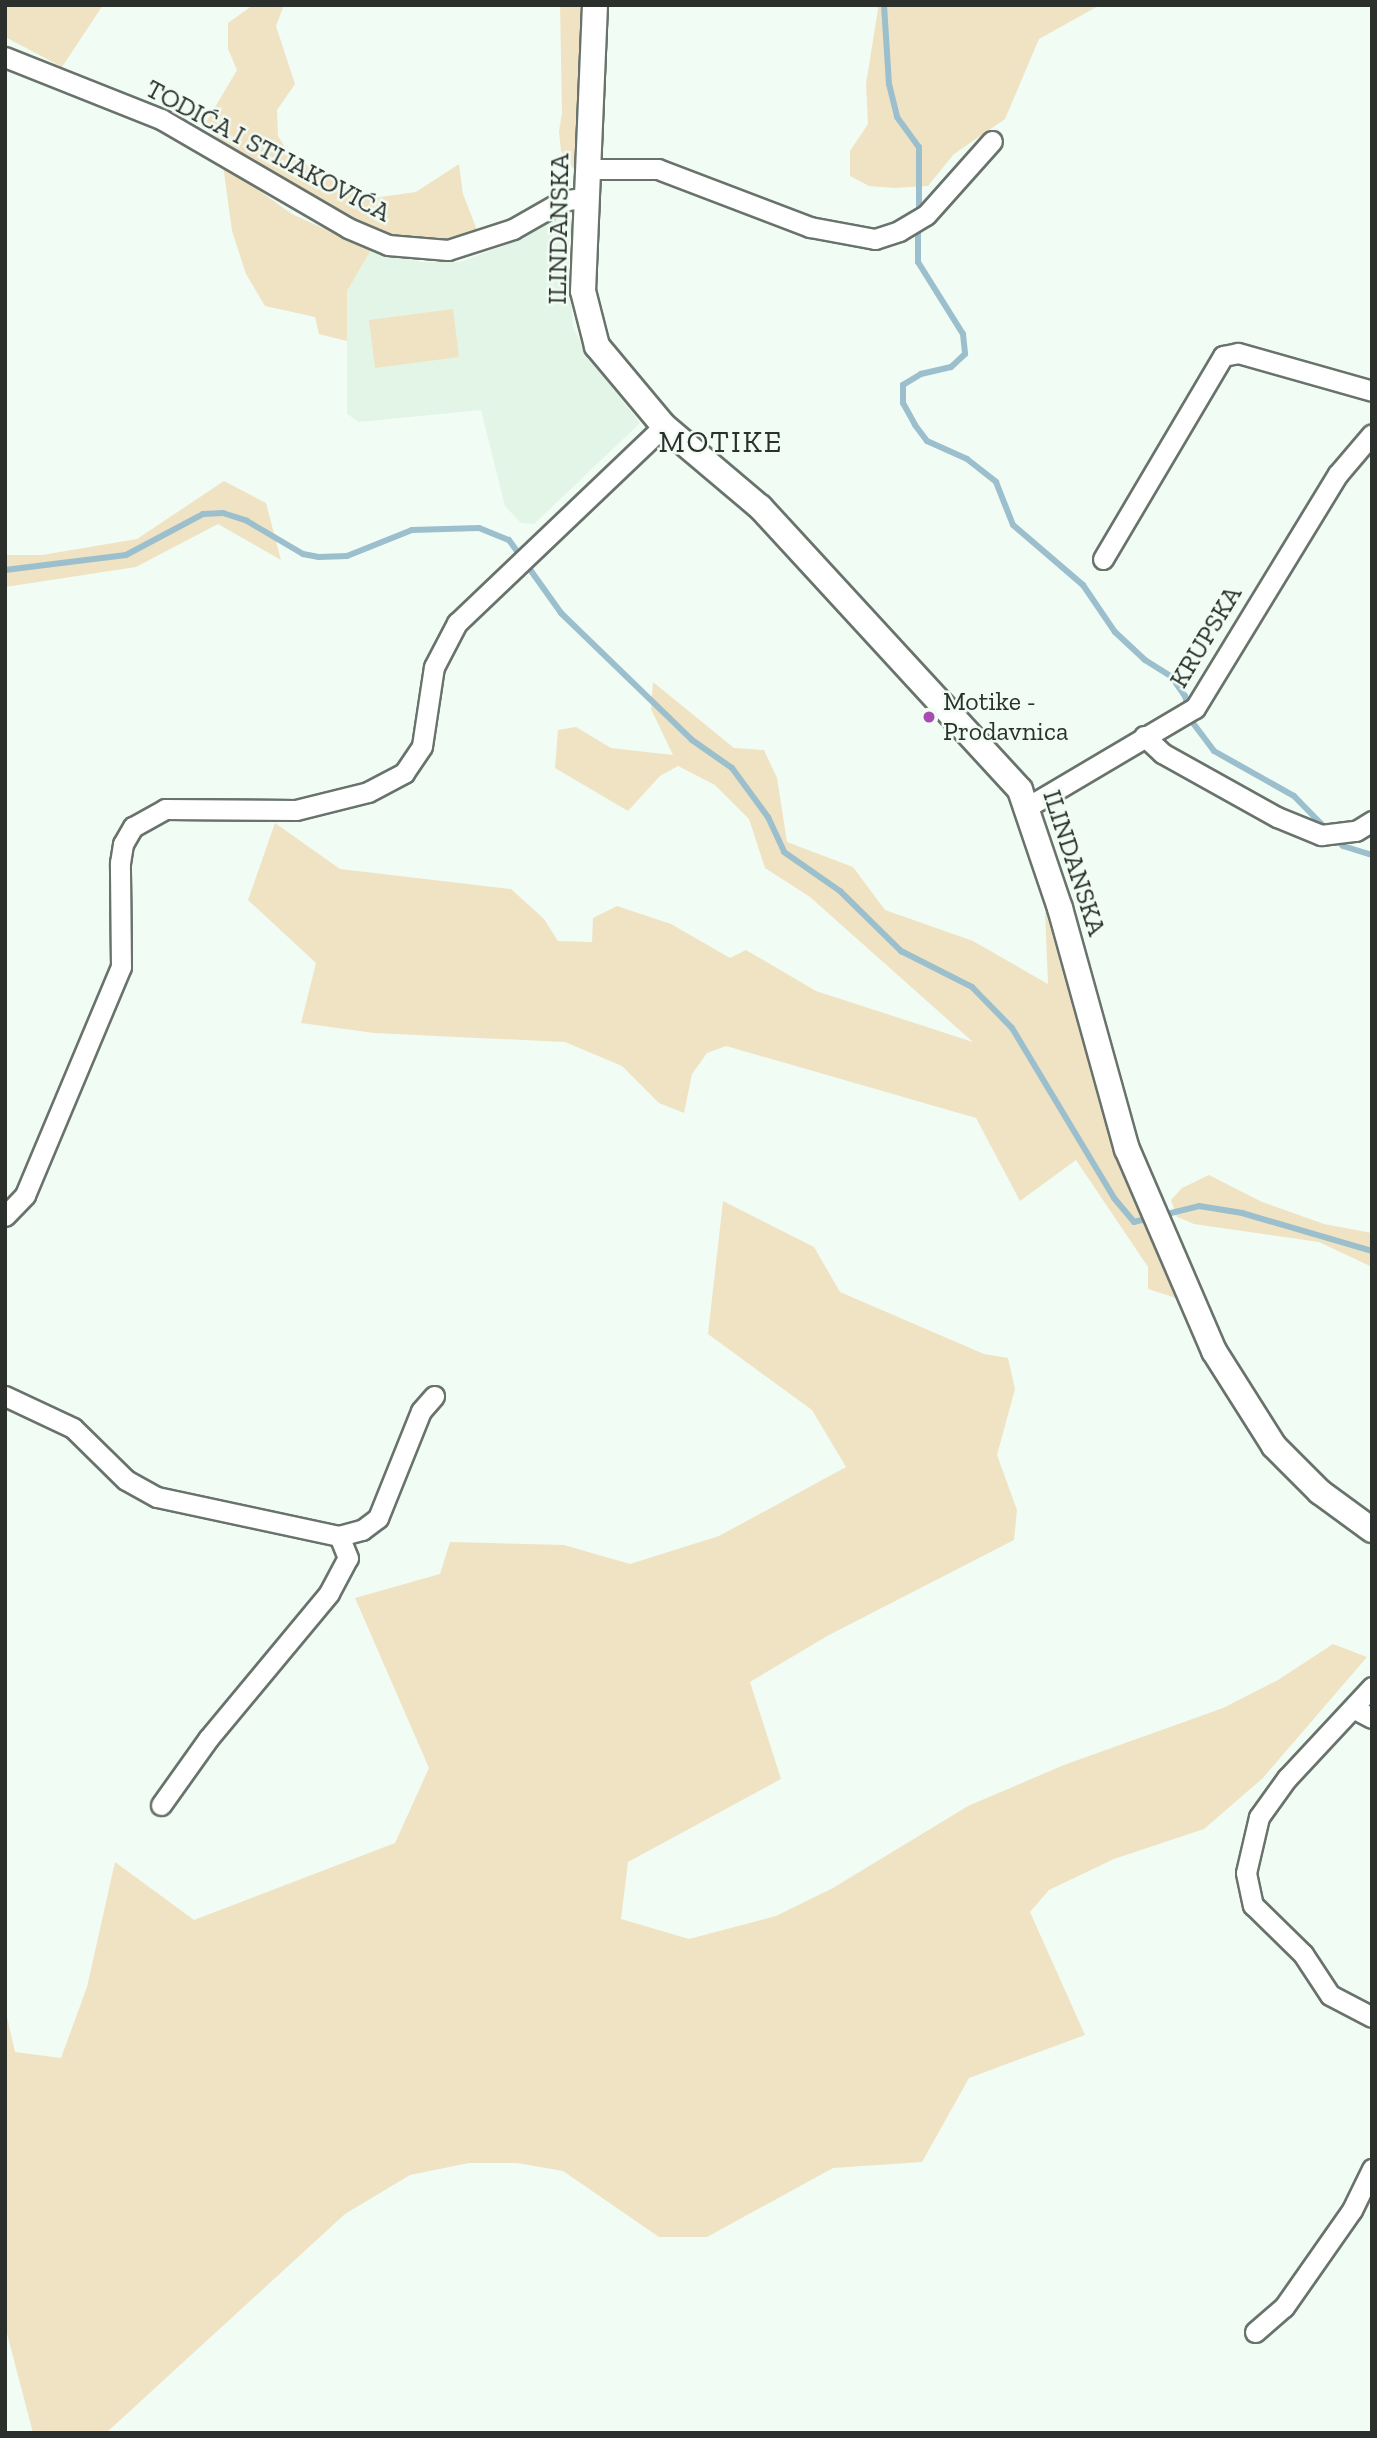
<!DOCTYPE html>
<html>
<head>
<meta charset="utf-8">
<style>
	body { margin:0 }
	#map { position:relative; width:1377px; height:2438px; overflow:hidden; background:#f1fcf4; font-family:"Zilla Slab",serif }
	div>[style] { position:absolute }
	.built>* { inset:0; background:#e3f5e7 }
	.green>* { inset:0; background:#f0e3c4 }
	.stream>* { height:6px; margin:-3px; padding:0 3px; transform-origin:3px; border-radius:3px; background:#9bbfcd }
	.roads { filter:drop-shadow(2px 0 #69736c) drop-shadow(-2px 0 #69736c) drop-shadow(0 2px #69736c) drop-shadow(0 -2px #69736c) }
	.minor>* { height:19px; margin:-9.5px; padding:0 9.5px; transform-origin:9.5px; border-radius:9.5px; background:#fff }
	.tertiary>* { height:24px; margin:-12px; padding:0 12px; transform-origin:12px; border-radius:12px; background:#fff }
	.dots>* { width:19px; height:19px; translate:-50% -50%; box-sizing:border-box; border:4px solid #f1fcf4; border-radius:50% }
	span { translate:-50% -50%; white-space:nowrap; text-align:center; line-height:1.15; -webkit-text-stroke:5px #f1fcf4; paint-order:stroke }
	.street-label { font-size:26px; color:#2c302d }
	.poi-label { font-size:26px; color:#2c302d }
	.left { translate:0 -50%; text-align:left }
	.quarter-label { font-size:30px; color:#2c302d; letter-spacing:2px }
	.frame { position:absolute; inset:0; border:7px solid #2c302d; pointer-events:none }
</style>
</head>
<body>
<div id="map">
	<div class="built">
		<div style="clip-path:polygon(558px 214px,574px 220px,568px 251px,573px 328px,594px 365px,640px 423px,534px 524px,521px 523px,505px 506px,481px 410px,359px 422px,347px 414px,347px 291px,371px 250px,422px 262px,460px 262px,522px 239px)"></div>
	</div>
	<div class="green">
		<div style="clip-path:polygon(5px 5px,103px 5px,62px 67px,5px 37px)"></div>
		<div style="clip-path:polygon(253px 5px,284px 5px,276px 26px,295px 84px,277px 110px,278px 136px,291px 157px,373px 198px,416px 192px,459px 164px,463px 194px,477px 230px,445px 239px,410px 240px,381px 233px,349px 220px,222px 142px,205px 124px,237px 70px,228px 49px,228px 23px)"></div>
		<div style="clip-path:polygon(560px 5px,581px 5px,582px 181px,561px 151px,559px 131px,562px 113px)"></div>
		<div style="clip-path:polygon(875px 5px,1100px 5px,1039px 39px,1005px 119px,954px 154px,928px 186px,894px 188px,869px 186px,850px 176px,850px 151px,868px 124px,866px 84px,878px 9px)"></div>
		<div style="clip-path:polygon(223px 165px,292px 214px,371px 250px,347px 291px,347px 341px,319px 334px,315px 317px,265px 306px,246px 274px,232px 231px)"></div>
		<div style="clip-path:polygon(453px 309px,459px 357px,375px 368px,369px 320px)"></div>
		<div style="clip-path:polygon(224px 481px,266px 503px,281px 560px,218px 524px,136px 567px,5px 587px,5px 555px,42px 555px,137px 539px)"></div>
		<div style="clip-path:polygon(653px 682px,734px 748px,764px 750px,777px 778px,787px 842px,853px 867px,885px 910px,973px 941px,1048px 984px,1045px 910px,1111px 1139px,1176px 1298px,1148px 1289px,1148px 1267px,1076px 1160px,1020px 1201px,976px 1118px,726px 1046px,707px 1053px,692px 1074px,684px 1113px,659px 1103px,622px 1066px,565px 1042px,374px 1033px,301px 1023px,316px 963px,248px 900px,275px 823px,340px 869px,511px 889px,544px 919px,558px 941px,592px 942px,593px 918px,617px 906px,671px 924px,730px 958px,746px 950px,816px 991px,973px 1042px,810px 897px,765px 868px,749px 819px,715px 785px,678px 766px,660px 776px,628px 811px,555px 768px,558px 730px,576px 727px,611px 748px,673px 755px,651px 709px)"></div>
		<div style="clip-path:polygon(1209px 1175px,1262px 1202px,1324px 1224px,1372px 1233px,1372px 1267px,1319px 1242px,1194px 1224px,1177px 1217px,1171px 1200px,1182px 1188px)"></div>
		<div style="clip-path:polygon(723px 1201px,814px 1247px,840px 1292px,984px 1354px,1008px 1358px,1015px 1389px,997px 1455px,1017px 1510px,1014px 1540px,829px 1635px,750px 1682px,781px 1779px,628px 1862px,621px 1919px,689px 1939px,776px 1916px,833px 1888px,968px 1806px,1064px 1765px,1223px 1708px,1278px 1680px,1333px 1644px,1367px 1657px,1263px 1778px,1204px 1829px,1114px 1859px,1049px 1890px,1030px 1912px,1085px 2035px,969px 2078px,922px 2162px,833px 2168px,707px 2237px,659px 2237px,563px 2171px,517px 2163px,469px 2163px,410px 2175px,345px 2214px,106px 2433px,33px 2433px,5px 2326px,5px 2008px,15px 2052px,61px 2058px,87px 1987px,115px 1862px,194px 1920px,395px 1843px,429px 1768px,355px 1598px,440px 1574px,450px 1542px,564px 1545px,630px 1564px,719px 1536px,846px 1467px,812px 1410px,708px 1334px)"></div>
	</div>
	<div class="stream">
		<div style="left:884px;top:5px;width:79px;rotate:86.4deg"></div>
		<div style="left:889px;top:84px;width:34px;rotate:76deg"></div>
		<div style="left:897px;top:117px;width:37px;rotate:54deg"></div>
		<div style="left:919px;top:147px;width:68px;rotate:90deg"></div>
		<div style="left:918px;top:226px;width:36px;rotate:90deg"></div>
		<div style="left:918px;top:262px;width:85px;rotate:58deg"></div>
		<div style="left:963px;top:334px;width:20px;rotate:84deg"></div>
		<div style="left:965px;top:354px;width:19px;rotate:137deg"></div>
		<div style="left:951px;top:367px;width:31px;rotate:167deg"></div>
		<div style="left:921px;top:374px;width:21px;rotate:149deg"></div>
		<div style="left:903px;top:385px;width:18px;rotate:90deg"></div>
		<div style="left:903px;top:403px;width:25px;rotate:61deg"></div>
		<div style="left:915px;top:425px;width:20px;rotate:53deg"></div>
		<div style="left:927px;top:441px;width:44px;rotate:24.2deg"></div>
		<div style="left:967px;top:459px;width:37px;rotate:38deg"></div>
		<div style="left:996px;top:482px;width:46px;rotate:68.4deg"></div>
		<div style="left:1013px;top:525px;width:92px;rotate:40.6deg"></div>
		<div style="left:1083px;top:585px;width:57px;rotate:55.8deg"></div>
		<div style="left:1115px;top:632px;width:41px;rotate:43deg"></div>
		<div style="left:1145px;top:660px;width:31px;rotate:32deg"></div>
		<div style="left:1171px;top:676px;width:24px;rotate:55deg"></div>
		<div style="left:1185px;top:696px;width:28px;rotate:73deg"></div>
		<div style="left:1193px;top:723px;width:35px;rotate:53deg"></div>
		<div style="left:1214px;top:751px;width:92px;rotate:29.4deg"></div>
		<div style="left:1294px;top:796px;width:70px;rotate:45.6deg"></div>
		<div style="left:1343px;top:846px;width:30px;rotate:17deg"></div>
		<div style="left:5px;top:570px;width:122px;rotate:-7.1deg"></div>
		<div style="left:126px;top:555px;width:87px;rotate:-28deg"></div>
		<div style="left:203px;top:514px;width:20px;rotate:-3deg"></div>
		<div style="left:223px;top:513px;width:25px;rotate:18deg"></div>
		<div style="left:247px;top:521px;width:65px;rotate:30.5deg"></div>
		<div style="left:303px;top:554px;width:16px;rotate:11deg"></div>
		<div style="left:319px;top:557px;width:28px;rotate:-2deg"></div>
		<div style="left:347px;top:556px;width:70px;rotate:-21.8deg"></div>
		<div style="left:412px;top:530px;width:67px;rotate:-1.7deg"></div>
		<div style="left:479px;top:528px;width:32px;rotate:22deg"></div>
		<div style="left:509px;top:540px;width:90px;rotate:54.5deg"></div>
		<div style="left:561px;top:613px;width:182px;rotate:44.1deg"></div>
		<div style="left:692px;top:740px;width:49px;rotate:35deg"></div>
		<div style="left:732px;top:768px;width:61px;rotate:53.7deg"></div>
		<div style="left:768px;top:817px;width:38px;rotate:65deg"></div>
		<div style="left:784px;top:852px;width:68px;rotate:34.9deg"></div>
		<div style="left:840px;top:891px;width:86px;rotate:44.5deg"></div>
		<div style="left:901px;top:951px;width:80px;rotate:26.9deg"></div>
		<div style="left:972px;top:987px;width:57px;rotate:45.7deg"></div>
		<div style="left:1012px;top:1028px;width:198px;rotate:59deg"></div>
		<div style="left:1114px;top:1198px;width:31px;rotate:50deg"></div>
		<div style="left:1134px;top:1222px;width:16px;rotate:-15deg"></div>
		<div style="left:1163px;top:1215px;width:37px;rotate:-14deg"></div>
		<div style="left:1199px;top:1206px;width:44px;rotate:9.2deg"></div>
		<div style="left:1242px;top:1213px;width:135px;rotate:16.3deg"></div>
	</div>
	<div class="roads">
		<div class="minor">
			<div style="left:5px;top:57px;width:168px;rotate:21.7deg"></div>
			<div style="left:161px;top:119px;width:216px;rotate:30.2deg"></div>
			<div style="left:348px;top:228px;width:43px;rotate:23deg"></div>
			<div style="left:388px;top:245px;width:60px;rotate:4.8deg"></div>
			<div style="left:448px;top:250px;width:68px;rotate:-17.9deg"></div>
			<div style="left:513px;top:229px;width:56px;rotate:-29.7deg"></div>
			<div style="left:562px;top:201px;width:25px;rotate:-9deg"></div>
			<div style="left:590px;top:169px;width:68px"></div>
			<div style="left:658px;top:169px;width:163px;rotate:20.9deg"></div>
			<div style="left:810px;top:227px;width:66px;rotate:10.5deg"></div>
			<div style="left:875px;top:239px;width:25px;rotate:-18deg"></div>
			<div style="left:899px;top:231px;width:31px;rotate:-31deg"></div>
			<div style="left:926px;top:215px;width:99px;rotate:-48.3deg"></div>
			<div style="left:1103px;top:559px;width:236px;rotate:-59.4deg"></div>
			<div style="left:1223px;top:356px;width:15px;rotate:-11deg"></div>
			<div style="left:1238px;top:353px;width:139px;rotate:15.8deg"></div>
			<div style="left:1144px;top:736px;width:25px;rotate:43deg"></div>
			<div style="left:1162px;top:753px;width:132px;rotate:29.1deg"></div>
			<div style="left:1277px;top:817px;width:48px;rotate:22.2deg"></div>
			<div style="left:1321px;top:835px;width:35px;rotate:-7deg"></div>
			<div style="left:1356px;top:831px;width:19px;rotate:-32deg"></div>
			<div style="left:1029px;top:806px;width:193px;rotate:-30.6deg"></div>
			<div style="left:1195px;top:708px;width:274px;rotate:-58.6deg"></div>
			<div style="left:1338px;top:474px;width:52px;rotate:-49.6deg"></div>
			<div style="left:5px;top:1216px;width:29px;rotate:-46deg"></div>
			<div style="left:25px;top:1195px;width:247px;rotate:-67.2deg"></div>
			<div style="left:121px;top:967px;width:104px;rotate:-90.6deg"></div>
			<div style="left:120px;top:863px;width:19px;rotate:-81deg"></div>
			<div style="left:123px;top:844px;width:20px;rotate:-60deg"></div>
			<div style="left:133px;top:827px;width:37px;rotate:-29deg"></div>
			<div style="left:165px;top:809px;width:131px;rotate:0.4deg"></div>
			<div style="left:296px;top:810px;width:74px;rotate:-14deg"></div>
			<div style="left:368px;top:792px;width:41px;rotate:-27.8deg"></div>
			<div style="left:404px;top:773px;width:32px;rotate:-56deg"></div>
			<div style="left:422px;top:746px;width:80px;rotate:-81.4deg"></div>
			<div style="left:434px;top:667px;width:50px;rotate:-62.4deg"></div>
			<div style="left:457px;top:623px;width:286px;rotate:-43.6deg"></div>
			<div style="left:5px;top:1396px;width:75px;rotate:25.2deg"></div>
			<div style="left:73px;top:1428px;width:74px;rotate:44.5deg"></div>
			<div style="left:126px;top:1480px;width:35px;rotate:29deg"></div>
			<div style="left:157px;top:1497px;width:186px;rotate:12.1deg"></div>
			<div style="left:1372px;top:1687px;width:125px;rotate:133deg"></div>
			<div style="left:1287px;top:1778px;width:48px;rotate:125.7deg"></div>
			<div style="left:1259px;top:1817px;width:57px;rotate:103.1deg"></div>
			<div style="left:1246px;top:1873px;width:33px;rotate:78deg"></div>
			<div style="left:1253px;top:1905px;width:70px;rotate:44.4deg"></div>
			<div style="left:1303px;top:1954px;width:49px;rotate:56.6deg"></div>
			<div style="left:1330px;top:1995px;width:47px;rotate:27.6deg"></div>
			<div style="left:1353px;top:1708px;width:21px;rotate:28deg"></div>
			<div style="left:161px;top:1805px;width:81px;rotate:-54.5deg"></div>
			<div style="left:208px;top:1739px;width:190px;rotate:-50.3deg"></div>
			<div style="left:329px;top:1593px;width:40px;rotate:-62deg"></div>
			<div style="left:348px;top:1558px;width:24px;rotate:-112deg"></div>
			<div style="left:339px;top:1536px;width:24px;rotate:-15deg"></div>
			<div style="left:362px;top:1530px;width:20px;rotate:-37deg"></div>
			<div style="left:378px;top:1518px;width:115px;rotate:-68.1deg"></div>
			<div style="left:421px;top:1411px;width:20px;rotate:-49deg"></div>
			<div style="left:1255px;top:2332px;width:38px;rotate:-41deg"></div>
			<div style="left:1284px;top:2307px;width:118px;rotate:-55deg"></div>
			<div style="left:1352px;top:2210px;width:46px;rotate:-64deg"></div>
		</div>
		<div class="tertiary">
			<div style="left:595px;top:5px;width:286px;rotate:92.4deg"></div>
			<div style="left:583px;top:291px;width:57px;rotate:75.7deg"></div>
			<div style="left:597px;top:346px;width:104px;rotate:50.1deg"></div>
			<div style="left:664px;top:426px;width:126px;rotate:40.2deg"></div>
			<div style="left:760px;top:507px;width:384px;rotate:47.4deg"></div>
			<div style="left:1020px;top:790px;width:125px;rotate:71.3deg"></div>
			<div style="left:1060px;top:908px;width:250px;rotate:74.5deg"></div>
			<div style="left:1127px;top:1149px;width:220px;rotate:66.7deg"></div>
			<div style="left:1214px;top:1351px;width:112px;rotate:57.7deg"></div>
			<div style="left:1274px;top:1446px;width:65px;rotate:45deg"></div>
			<div style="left:1320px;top:1492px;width:64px;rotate:36.2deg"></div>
		</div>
	</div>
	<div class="dots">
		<div style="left:929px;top:717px;background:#a94bb4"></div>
	</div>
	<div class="street-label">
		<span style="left:268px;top:151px;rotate:28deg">TODIĆA I STIJAKOVIĆA</span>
		<span style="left:559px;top:229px;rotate:-89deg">ILINDANSKA</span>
		<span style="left:1206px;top:637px;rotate:-59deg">KRUPSKA</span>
		<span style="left:1074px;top:863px;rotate:72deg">ILINDANSKA</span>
	</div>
	<div class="poi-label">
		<span class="left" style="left:943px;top:717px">Motike -<br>Prodavnica</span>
	</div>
	<div class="quarter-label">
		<span style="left:721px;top:442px">MOTIKE</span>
	</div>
	<div class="frame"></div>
</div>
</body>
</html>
